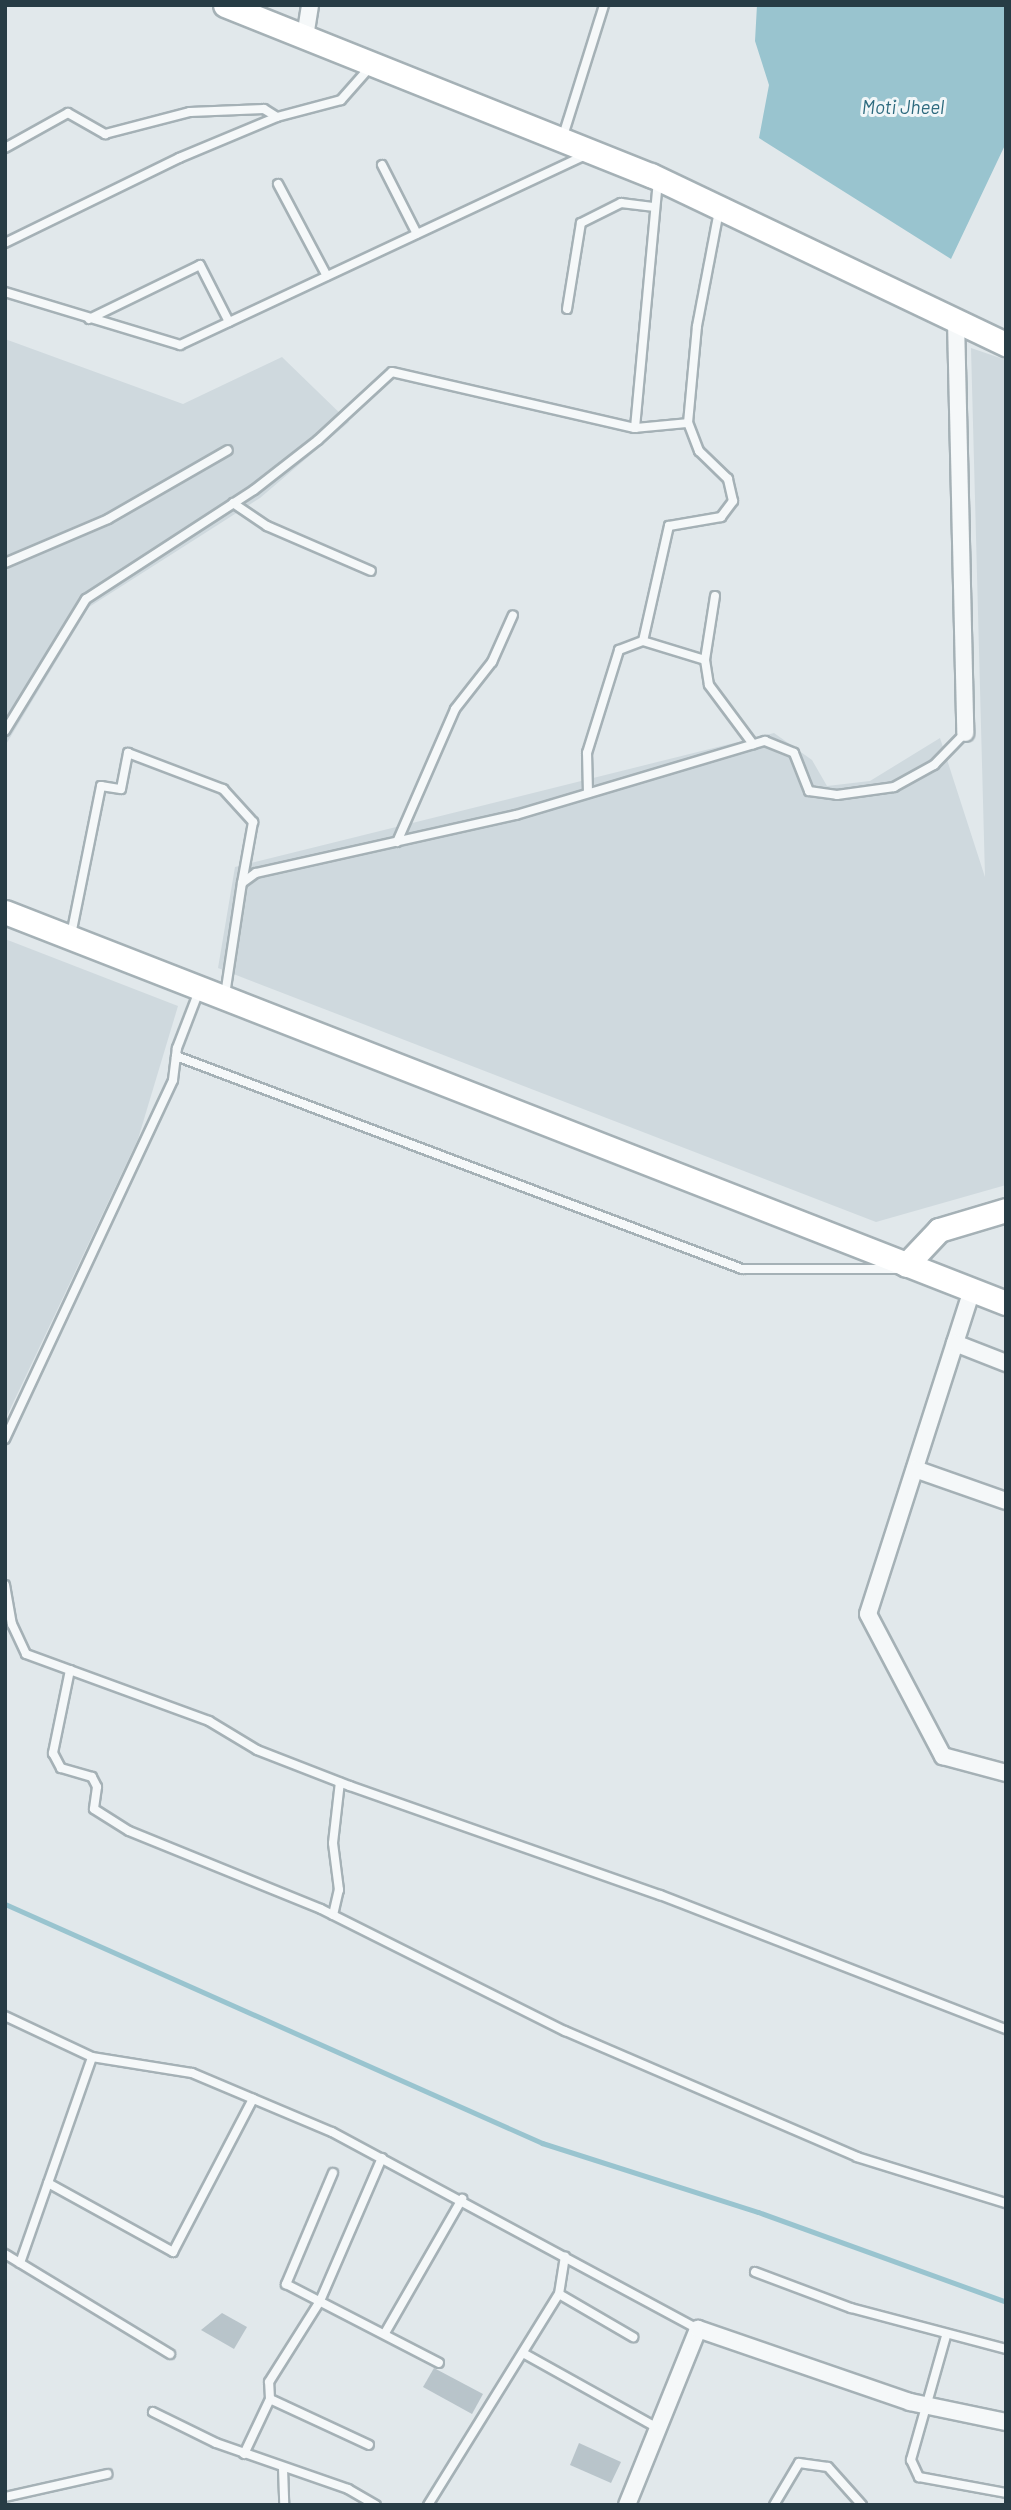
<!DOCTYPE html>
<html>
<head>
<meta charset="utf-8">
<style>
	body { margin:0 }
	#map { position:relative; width:1011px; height:2510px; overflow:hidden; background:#e1e8eb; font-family:Barlow,sans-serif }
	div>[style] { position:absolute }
	.built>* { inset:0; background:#cfd9de }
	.water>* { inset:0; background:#99c4cf }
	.stream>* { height:5px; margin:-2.5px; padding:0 2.5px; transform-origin:2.5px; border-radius:2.5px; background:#99c4cf }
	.building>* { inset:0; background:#b8c4ca }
	.roads { filter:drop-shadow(2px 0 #a5b1b6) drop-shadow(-2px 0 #a5b1b6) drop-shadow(0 2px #a5b1b6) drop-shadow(0 -2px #a5b1b6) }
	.lane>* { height:8px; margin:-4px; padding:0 4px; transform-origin:4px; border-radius:4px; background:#f5f8f9 }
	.street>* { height:16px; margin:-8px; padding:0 8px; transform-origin:8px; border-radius:8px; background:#f5f8f9 }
	.secondary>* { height:23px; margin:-11.5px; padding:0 11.5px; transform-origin:11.5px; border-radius:11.5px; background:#fff }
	span { translate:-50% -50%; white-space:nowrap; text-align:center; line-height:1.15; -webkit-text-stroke:6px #f1f6f8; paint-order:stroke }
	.water-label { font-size:19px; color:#2d6a7e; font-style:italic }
	.frame { position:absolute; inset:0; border:7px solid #273c45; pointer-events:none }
</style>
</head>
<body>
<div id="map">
	<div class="built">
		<div style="clip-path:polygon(5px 339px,183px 404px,282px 357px,349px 422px,260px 498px,89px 607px,5px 746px)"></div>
		<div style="clip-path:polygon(971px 348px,1006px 360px,1006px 1185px,876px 1222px,218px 968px,235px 867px,774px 733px,812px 760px,827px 786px,870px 781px,940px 738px,985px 877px)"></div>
		<div style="clip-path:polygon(5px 939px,178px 1006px,138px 1139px,5px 1420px)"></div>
	</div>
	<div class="water">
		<div style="clip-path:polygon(757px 5px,1006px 5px,1006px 143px,951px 259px,759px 138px,769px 85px,755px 41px)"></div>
	</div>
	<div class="stream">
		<div style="left:5px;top:1904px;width:588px;rotate:23.99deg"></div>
		<div style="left:542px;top:2143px;width:227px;rotate:17.7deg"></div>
		<div style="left:758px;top:2212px;width:264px;rotate:19.9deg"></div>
	</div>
	<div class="building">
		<div style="clip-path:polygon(222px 2313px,247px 2327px,234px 2349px,201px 2330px)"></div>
		<div style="clip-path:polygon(434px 2368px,483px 2394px,472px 2414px,423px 2387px)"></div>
		<div style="clip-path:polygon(579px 2443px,621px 2462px,611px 2483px,570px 2465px)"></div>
	</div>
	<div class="roads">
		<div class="lane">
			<div style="left:563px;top:136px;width:137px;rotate:-72.6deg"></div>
			<div style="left:5px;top:148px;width:72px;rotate:-29.1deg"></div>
			<div style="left:68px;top:113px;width:43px;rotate:29.6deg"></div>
			<div style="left:105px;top:134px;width:88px;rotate:-14.5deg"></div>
			<div style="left:190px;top:112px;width:74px;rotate:-2.3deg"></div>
			<div style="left:264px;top:109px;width:15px;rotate:32deg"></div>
			<div style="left:382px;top:165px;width:77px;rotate:63.1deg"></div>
			<div style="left:278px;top:184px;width:104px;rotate:62deg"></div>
			<div style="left:5px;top:243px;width:194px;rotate:-26deg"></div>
			<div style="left:179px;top:158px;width:106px;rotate:-22.7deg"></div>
			<div style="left:277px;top:117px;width:66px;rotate:-14.9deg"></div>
			<div style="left:341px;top:100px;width:45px;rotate:-48.6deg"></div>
			<div style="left:5px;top:292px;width:183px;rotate:16.8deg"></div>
			<div style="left:180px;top:345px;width:450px;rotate:-25.1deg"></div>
			<div style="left:567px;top:309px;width:87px;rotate:-80.8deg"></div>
			<div style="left:581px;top:223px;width:45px;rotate:-26.6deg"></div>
			<div style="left:621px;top:203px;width:34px;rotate:7deg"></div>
			<div style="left:89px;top:319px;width:123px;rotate:-25.9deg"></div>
			<div style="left:200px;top:265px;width:64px;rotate:63deg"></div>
			<div style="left:635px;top:428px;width:53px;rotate:-5.4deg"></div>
			<div style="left:233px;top:503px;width:41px;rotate:34.1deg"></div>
			<div style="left:267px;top:526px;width:113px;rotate:23.4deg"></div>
			<div style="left:5px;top:563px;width:112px;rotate:-23.1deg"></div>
			<div style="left:108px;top:519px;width:138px;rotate:-29.9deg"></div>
			<div style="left:715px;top:596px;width:65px;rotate:98.9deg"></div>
			<div style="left:705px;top:660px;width:25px;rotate:81deg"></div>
			<div style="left:709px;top:685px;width:74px;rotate:53.3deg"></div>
			<div style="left:705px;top:660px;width:65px;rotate:-163deg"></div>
			<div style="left:643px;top:641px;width:118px;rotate:-77.3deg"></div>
			<div style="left:669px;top:526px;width:53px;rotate:-9.8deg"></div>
			<div style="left:721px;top:517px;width:20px;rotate:-53deg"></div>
			<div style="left:733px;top:501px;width:23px;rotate:-103deg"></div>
			<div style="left:728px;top:479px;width:40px;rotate:-136deg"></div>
			<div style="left:699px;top:451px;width:30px;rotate:-111deg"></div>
			<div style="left:688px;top:423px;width:97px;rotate:-84.7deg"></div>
			<div style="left:697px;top:326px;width:117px;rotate:-79.2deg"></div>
			<div style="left:5px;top:731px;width:155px;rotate:-58.5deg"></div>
			<div style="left:86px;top:599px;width:200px;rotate:-33deg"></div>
			<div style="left:254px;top:490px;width:81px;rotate:-38deg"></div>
			<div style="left:318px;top:440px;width:100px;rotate:-42.6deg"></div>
			<div style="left:392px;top:372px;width:249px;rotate:13deg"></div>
			<div style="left:635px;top:428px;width:247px;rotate:-84.7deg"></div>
			<div style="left:588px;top:793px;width:40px;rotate:-91.4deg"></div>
			<div style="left:587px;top:753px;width:108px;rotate:-72.7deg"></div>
			<div style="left:619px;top:650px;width:26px;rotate:-21deg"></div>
			<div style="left:397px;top:842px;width:145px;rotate:-66.4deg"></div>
			<div style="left:455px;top:709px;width:60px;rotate:-51.8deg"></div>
			<div style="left:492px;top:662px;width:51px;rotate:-65.9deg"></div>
			<div style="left:71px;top:935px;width:152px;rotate:-78.6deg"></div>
			<div style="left:101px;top:786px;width:20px;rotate:9deg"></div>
			<div style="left:121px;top:789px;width:37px;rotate:-79deg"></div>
			<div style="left:128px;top:753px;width:102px;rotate:20.8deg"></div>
			<div style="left:223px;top:789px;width:45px;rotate:47.7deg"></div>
			<div style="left:253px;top:822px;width:62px;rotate:100.2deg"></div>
			<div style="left:225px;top:995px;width:113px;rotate:-81.4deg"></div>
			<div style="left:242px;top:883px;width:17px;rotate:-36deg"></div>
			<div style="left:256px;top:873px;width:266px;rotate:-12.6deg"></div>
			<div style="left:516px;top:815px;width:260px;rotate:-16.6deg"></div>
			<div style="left:765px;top:741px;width:31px;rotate:22deg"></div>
			<div style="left:794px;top:753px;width:41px;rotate:68.5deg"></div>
			<div style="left:809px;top:791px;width:28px;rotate:8deg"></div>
			<div style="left:837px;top:795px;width:58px;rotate:-8deg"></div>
			<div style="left:894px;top:787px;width:46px;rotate:-28.8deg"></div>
			<div style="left:934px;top:765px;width:45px;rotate:-45.9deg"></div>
			<div style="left:176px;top:1056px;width:605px;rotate:20.62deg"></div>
			<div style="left:742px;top:1269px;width:158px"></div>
			<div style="left:5px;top:1439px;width:396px;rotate:-64.9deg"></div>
			<div style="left:173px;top:1080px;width:32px;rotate:-83deg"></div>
			<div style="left:177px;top:1048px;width:61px;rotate:-68.9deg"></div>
			<div style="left:5px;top:1585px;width:40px;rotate:80deg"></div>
			<div style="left:12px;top:1624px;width:33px;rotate:65deg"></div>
			<div style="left:26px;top:1654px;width:195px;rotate:20.1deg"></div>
			<div style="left:209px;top:1721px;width:56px;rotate:31.1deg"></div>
			<div style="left:257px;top:1750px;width:100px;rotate:21.2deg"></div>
			<div style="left:350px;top:1786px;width:329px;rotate:19.4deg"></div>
			<div style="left:660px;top:1895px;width:371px;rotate:21.2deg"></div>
			<div style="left:70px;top:1670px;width:85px;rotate:101.6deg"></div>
			<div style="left:53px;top:1753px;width:17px;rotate:62deg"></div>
			<div style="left:61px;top:1768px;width:32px;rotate:16deg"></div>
			<div style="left:92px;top:1777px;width:11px;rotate:63deg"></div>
			<div style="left:97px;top:1787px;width:22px;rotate:98deg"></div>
			<div style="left:94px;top:1809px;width:41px;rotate:32.2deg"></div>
			<div style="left:129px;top:1831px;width:207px;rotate:22.1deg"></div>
			<div style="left:321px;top:1909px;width:273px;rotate:26.6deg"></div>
			<div style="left:565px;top:2031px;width:318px;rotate:23.3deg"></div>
			<div style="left:857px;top:2157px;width:156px;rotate:17.2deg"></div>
			<div style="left:333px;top:1915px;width:26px;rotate:-77deg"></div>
			<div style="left:339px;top:1890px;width:47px;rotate:-97.3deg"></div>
			<div style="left:333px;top:1843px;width:61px;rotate:-83.5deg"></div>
			<div style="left:5px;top:2016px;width:96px;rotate:25.2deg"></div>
			<div style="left:333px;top:2173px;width:121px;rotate:112.9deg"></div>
			<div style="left:286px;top:2284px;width:172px;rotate:27.3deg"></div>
			<div style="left:48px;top:2183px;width:143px;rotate:28.9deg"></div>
			<div style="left:173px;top:2252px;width:173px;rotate:-62.4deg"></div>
			<div style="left:5px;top:2254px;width:193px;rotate:31.2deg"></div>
			<div style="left:20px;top:2263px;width:218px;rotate:-70.7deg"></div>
			<div style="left:92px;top:2057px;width:101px;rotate:9.1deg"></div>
			<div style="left:192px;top:2073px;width:152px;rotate:22.9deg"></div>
			<div style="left:332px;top:2132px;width:416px;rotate:28.3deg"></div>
			<div style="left:755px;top:2272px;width:103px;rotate:20.6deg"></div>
			<div style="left:851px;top:2308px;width:160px;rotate:14.8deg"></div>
			<div style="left:559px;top:2294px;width:38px;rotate:-81deg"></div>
			<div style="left:385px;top:2333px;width:155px;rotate:-60.1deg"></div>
			<div style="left:946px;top:2336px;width:129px;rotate:105.8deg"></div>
			<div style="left:911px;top:2460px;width:19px;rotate:65deg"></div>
			<div style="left:919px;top:2477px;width:88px;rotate:10.4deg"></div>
			<div style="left:523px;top:2353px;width:154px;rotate:29.1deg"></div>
			<div style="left:270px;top:2399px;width:17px;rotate:-93deg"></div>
			<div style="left:269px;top:2382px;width:96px;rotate:-57.8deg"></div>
			<div style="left:320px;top:2301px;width:156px;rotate:-66.6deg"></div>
			<div style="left:153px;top:2412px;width:70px;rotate:26.2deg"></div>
			<div style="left:216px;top:2443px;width:140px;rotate:19.2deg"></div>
			<div style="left:348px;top:2489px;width:32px;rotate:30deg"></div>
			<div style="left:244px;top:2454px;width:61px;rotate:-64.7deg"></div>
			<div style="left:270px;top:2399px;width:109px;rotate:24.9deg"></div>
			<div style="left:283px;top:2468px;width:37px;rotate:88deg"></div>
			<div style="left:5px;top:2497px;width:105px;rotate:-12.7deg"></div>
			<div style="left:428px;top:2505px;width:248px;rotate:-58.2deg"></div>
			<div style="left:559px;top:2294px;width:86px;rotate:30.2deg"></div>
			<div style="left:774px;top:2505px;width:49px;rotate:-59.2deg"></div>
			<div style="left:799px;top:2463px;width:29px;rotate:8deg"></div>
			<div style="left:828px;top:2467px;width:51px;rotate:48.2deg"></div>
		</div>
		<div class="street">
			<div style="left:305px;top:37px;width:32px;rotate:-81deg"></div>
			<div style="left:956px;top:321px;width:412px;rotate:88.7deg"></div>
			<div style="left:972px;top:1290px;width:340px;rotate:107.8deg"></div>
			<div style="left:868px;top:1614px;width:161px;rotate:62.2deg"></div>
			<div style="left:943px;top:1756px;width:65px;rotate:15.1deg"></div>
			<div style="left:955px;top:1343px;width:55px;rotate:21.4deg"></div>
			<div style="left:915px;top:1469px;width:96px;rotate:19.4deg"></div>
			<div style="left:627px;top:2505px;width:190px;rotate:-68deg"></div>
			<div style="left:698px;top:2329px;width:224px;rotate:19deg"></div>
			<div style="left:910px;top:2402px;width:98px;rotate:11.8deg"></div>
		</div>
		<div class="secondary">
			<div style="left:225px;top:5px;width:459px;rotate:21.8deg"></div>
			<div style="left:651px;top:175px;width:393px;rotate:25.5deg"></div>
			<div style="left:5px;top:912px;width:1075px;rotate:21.34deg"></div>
			<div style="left:906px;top:1265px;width:48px;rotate:-46.7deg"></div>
			<div style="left:939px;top:1230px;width:70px;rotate:-16.6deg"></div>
		</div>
	</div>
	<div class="water-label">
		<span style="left:903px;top:107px">Moti Jheel</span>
	</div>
	<div class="frame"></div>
</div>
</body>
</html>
